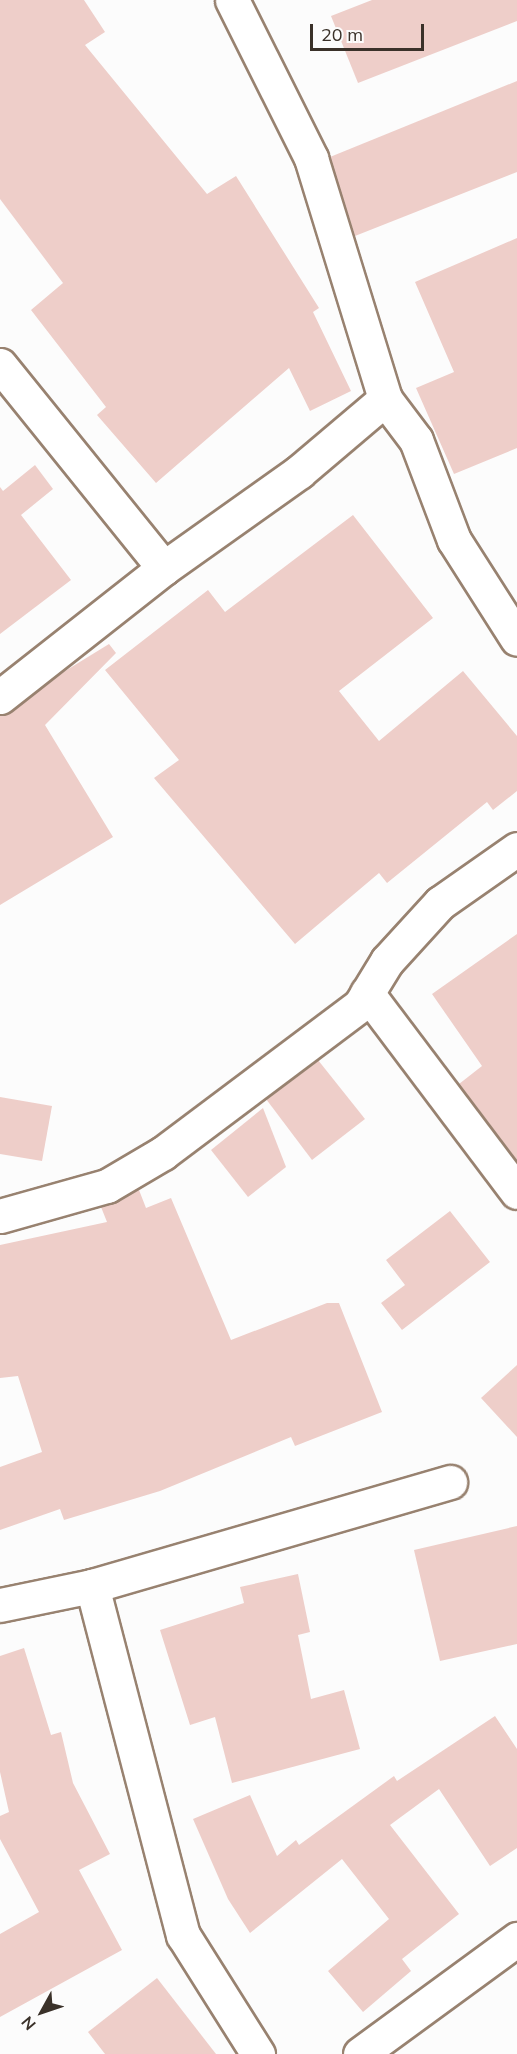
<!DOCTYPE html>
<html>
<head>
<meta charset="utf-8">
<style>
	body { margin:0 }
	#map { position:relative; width:517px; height:2054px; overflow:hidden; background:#fcfcfc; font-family:Mulish,sans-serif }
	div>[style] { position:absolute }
	.building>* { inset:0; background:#eecec9 }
	.roads { filter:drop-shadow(2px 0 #988270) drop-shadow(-2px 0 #988270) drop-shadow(0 2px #988270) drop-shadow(0 -2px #988270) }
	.minor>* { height:33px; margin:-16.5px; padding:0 16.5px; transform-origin:16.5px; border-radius:16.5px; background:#fff }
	span { translate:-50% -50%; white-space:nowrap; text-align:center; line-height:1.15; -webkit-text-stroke:6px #fcfcfc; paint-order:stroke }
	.north { position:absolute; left:12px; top:1982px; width:60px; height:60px; -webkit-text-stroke:4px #fcfcfc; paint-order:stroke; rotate:230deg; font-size:16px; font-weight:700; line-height:24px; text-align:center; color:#3a3129 }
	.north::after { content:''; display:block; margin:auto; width:21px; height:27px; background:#3a3129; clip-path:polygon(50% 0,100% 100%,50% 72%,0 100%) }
	.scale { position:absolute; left:310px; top:24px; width:114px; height:27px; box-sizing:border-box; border:3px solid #3a3129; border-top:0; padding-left:8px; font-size:18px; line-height:21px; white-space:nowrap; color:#3a3129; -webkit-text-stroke:4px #fcfcfc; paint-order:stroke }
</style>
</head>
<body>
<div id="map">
	<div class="building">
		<div style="clip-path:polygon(0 0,84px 0,105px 32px,85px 45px,207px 194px,236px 176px,319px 308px,313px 312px,351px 391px,310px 411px,289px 368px,156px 483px,97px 415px,106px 407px,31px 310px,63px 283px,0 199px)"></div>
		<div style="clip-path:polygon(372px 0,517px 0,517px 21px,358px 83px,331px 16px)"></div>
		<div style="clip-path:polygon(517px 81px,517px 172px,355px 236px,330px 157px)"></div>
		<div style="clip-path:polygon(517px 238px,517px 448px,454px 474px,416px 388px,454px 372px,415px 282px)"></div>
		<div style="clip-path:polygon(35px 465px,53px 489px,21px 515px,71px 580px,0 634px,0 487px,3px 491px)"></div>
		<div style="clip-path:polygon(353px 515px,433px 618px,339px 691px,379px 741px,463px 671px,517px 736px,517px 791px,493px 810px,487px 802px,387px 883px,379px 873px,295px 944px,154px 778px,179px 760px,105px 670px,208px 590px,225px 612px)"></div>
		<div style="clip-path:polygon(109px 644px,116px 653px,45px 725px,113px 837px,0 905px,0 715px,12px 712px,57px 676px)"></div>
		<div style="clip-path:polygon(517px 934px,517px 1161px,459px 1084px,482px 1066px,432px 994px)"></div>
		<div style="clip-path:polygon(318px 1060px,365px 1119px,312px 1160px,266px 1099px)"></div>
		<div style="clip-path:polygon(0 1097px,52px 1106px,42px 1161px,0 1154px)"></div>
		<div style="clip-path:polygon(263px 1108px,286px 1167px,248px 1197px,211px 1150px)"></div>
		<div style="clip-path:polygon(139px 1190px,146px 1208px,171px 1198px,231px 1340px,327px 1303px,339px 1303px,382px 1412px,295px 1446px,291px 1437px,160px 1491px,64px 1520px,60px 1509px,0 1530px,0 1467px,42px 1452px,18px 1376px,0 1378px,0 1245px,107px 1222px,101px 1207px)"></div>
		<div style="clip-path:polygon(450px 1211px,490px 1262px,402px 1330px,381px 1303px,405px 1285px,386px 1260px)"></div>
		<div style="clip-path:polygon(517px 1365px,517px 1437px,481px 1398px)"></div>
		<div style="clip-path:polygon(517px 1526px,517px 1644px,440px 1661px,414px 1550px)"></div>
		<div style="clip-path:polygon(298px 1574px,310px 1632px,298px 1635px,311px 1699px,344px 1690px,360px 1749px,232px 1783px,215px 1717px,190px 1725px,160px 1630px,244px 1603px,240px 1587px)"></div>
		<div style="clip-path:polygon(24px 1648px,51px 1735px,61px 1732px,73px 1783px,110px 1854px,79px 1870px,122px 1950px,0 2017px,0 1934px,39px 1912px,0 1839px,0 1816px,9px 1812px,0 1772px,0 1656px)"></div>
		<div style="clip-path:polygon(495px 1716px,517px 1749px,517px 1848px,490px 1866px,439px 1789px,390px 1825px,459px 1914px,402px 1959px,411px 1971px,363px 2012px,328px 1971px,389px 1919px,342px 1859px,250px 1933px,228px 1899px,193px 1819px,250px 1795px,277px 1856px,296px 1840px,299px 1845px,394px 1776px,397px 1781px)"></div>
		<div style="clip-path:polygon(157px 1978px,216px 2054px,105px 2054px,88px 2032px)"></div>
	</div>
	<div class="roads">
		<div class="minor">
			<div style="left:232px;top:0;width:177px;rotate:63.4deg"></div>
			<div style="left:311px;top:158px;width:252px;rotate:72.9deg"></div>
			<div style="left:385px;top:399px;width:51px;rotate:52.9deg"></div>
			<div style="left:416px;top:440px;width:107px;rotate:69.2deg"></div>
			<div style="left:454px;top:540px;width:117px;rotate:57.5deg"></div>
			<div style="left:0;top:365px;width:261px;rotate:51.1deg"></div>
			<div style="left:0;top:697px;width:209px;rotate:-38.2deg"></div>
			<div style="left:164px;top:568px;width:166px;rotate:-35.4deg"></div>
			<div style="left:299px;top:472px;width:113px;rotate:-40.3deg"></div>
			<div style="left:367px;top:993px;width:249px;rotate:53deg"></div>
			<div style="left:0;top:1216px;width:111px;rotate:-15.7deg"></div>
			<div style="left:107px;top:1186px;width:65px;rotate:-30.5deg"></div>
			<div style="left:163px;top:1153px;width:246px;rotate:-36.9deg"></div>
			<div style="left:360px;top:1005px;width:52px;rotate:-58.5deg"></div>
			<div style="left:387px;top:961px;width:79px;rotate:-47.6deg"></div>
			<div style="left:440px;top:903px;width:94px;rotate:-35deg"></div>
			<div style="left:92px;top:1586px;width:361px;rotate:75.4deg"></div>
			<div style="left:183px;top:1935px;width:141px;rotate:57.8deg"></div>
			<div style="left:0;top:1605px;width:94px;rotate:-11.7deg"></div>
			<div style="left:92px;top:1586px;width:373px;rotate:-16.2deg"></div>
			<div style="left:360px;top:2054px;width:195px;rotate:-36.2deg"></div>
		</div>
	</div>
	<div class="north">N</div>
	<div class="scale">20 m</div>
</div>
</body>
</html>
